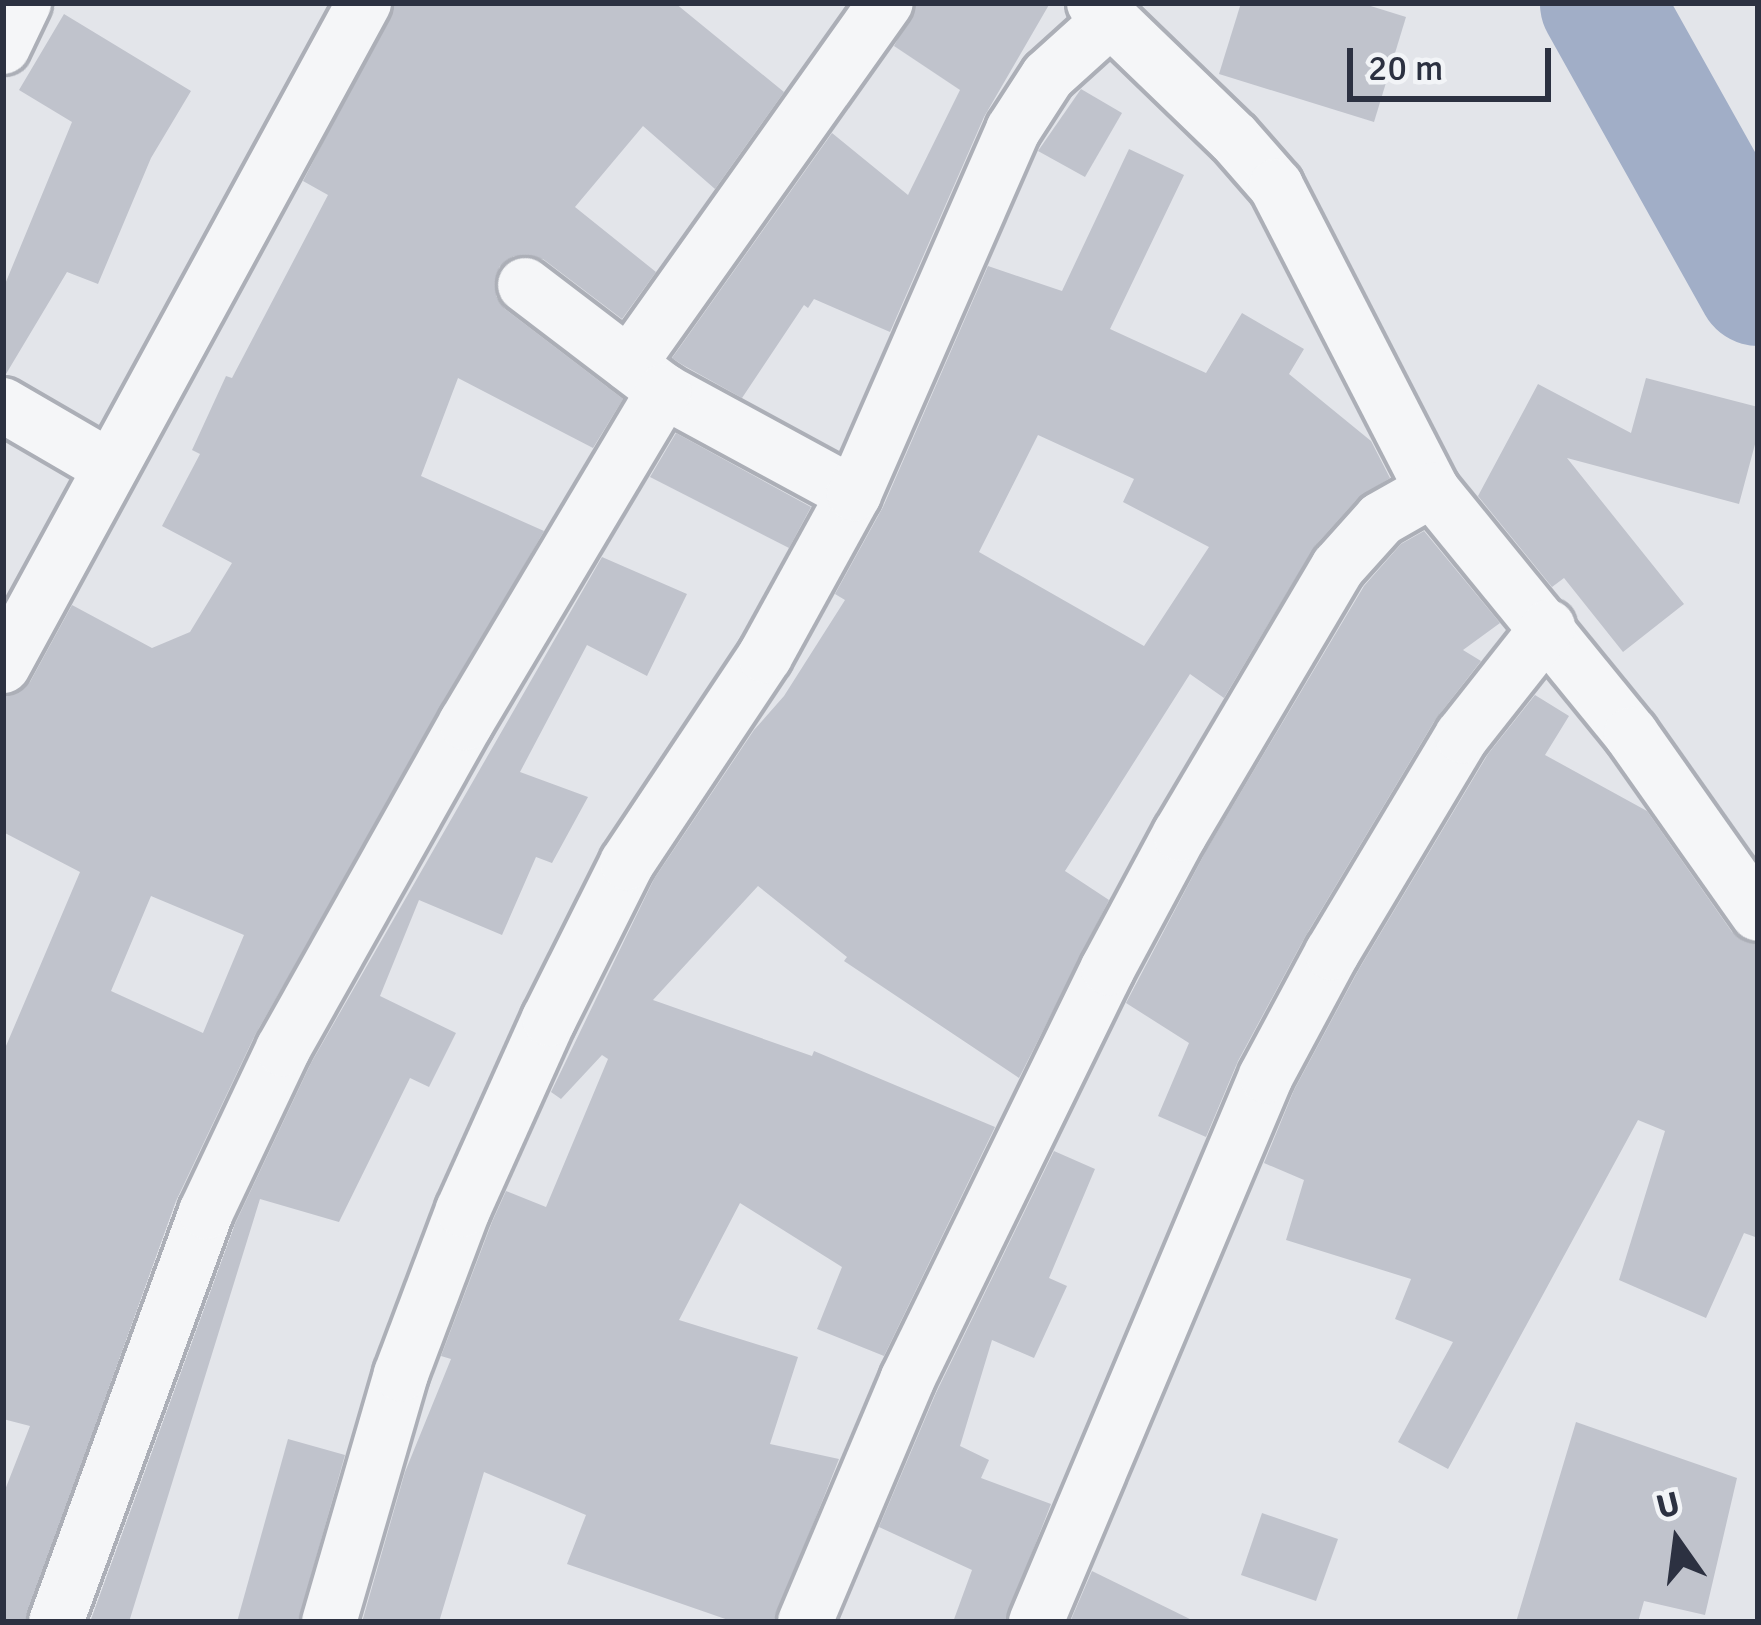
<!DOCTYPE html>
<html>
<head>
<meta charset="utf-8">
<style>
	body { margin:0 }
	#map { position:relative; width:1761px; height:1625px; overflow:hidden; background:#e3e5ea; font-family:Signika,sans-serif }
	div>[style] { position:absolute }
	.river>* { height:123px; margin:-61.5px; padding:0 61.5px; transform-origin:61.5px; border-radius:61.5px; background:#a1aec7 }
	.building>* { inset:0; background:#c0c3cc }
	.roads { filter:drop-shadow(3px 0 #acafb7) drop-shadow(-3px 0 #acafb7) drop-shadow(0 3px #acafb7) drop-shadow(0 -3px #acafb7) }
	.street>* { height:54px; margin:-27px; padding:0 27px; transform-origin:27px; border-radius:27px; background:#f5f6f8 }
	span { translate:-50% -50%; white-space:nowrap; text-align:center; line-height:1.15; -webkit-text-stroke:10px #f2f4f7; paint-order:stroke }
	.frame { position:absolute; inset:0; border:6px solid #2c3141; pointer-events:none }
	.north { position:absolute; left:1617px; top:1481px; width:120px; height:120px; -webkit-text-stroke:9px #f2f4f7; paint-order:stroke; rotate:346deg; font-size:33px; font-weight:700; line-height:48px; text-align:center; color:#2c3141 }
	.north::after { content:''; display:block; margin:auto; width:42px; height:54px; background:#2c3141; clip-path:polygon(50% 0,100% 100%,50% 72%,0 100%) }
	.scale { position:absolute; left:1347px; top:48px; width:204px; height:54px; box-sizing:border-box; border:6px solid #2c3141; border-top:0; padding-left:15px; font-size:36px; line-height:42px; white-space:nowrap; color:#2c3141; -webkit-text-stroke:9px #f2f4f7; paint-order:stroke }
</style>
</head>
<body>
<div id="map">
	<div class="river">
		<div style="left:1601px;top:3px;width:322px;rotate:60.8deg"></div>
	</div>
	<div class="building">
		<div style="clip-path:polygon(evenodd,395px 3px,675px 3px,784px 92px,715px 189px,643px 126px,575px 207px,656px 272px,622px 319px,543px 259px,514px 256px,499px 267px,496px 296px,505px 309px,623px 399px,593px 448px,458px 378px,421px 476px,544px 531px,255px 1035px,176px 1201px,25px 1622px,3px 1622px,3px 1495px,30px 1426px,3px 1419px,3px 1053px,80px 872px,3px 832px,3px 697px,30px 682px,72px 605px,152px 648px,190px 632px,232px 563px,162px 526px,200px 454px,192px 450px,226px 376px,232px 378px,328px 195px,303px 181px,395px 3px,151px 896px,244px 935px,203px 1033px,111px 991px,151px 896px)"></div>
		<div style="clip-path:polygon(917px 3px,1050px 3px,984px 117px,890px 332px,814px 299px,808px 308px,804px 305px,742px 398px,681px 364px,672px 358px,832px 133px,908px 195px,960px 90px,894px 46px)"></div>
		<div style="clip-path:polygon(1241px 3px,1361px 3px,1406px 17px,1374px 122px,1219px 74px)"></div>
		<div style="clip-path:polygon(64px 14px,191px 91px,151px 158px,98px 284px,67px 272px,6px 374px,3px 289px,72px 122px,19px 90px)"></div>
		<div style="clip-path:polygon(1081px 89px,1122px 113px,1085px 177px,1038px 151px)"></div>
		<div style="clip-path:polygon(evenodd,1129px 149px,1184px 175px,1110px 329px,1206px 373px,1242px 313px,1304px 349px,1289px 374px,1371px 441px,1390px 478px,1358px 498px,1315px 546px,1224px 698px,1190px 674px,1065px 871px,1109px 900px,1019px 1078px,844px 961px,847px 957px,758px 886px,653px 1000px,812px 1056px,814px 1051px,995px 1127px,884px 1356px,817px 1329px,842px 1267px,740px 1203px,679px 1320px,798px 1357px,770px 1444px,839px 1459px,774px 1622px,734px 1622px,567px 1564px,586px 1515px,484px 1472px,439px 1622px,362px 1622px,405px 1472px,451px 1359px,441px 1356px,492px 1222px,506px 1191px,546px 1207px,608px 1059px,602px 1055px,561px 1099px,551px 1092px,654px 879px,754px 730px,784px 696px,845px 600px,835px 594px,883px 507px,988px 266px,1062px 291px,1129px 149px,1038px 435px,1134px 479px,1123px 502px,1209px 547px,1144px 646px,979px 552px,1038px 435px)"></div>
		<div style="clip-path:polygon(1646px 378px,1758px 407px,1758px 433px,1739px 504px,1567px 458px,1684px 604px,1623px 652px,1564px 578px,1552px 587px,1478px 496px,1538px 384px,1631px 433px)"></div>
		<div style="clip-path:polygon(676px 433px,811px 507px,789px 548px,650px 477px)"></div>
		<div style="clip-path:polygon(1424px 531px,1500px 623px,1463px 650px,1481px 661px,1435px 720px,1305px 937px,1238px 1061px,1206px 1137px,1158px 1116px,1189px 1043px,1126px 1003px,1207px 849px,1364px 586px,1401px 544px)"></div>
		<div style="clip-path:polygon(602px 557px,687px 594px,647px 676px,587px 645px,520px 772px,588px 797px,552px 863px,536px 857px,502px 935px,419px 900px,380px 996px,456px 1033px,429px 1087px,410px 1078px,339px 1222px,260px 1199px,129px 1622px,90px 1622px,235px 1224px,311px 1063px)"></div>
		<div style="clip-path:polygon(1535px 695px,1569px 716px,1545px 755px,1647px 811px,1732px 932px,1758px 945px,1758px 1238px,1744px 1233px,1706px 1318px,1619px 1280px,1665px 1131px,1638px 1120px,1448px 1469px,1398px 1442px,1453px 1342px,1395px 1319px,1411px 1279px,1286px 1240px,1304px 1180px,1264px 1163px,1294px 1090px,1359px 969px,1488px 754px)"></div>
		<div style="clip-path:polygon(1054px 1151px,1095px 1169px,1049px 1278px,1067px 1286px,1034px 1358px,992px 1340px,960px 1446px,989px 1460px,981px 1478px,1051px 1504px,1005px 1622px,953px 1622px,972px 1570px,879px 1527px,936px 1393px)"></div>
		<div style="clip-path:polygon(1576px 1422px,1737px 1478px,1705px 1615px,1644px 1601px,1638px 1622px,1516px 1622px)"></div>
		<div style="clip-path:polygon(288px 1439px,345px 1455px,298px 1622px,237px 1622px)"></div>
		<div style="clip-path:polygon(1262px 1513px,1338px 1539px,1316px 1601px,1241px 1575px)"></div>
		<div style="clip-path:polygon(1092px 1571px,1196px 1622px,1070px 1622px)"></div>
	</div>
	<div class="roads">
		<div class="street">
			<div style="left:1094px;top:3px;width:194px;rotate:44deg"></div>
			<div style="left:1234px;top:138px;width:64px;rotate:48.8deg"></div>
			<div style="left:1276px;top:186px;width:342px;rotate:62.8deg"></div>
			<div style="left:1432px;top:490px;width:315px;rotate:50.8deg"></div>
			<div style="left:1631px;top:734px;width:220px;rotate:54.8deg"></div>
			<div style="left:3px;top:47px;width:49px;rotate:-64.5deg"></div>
			<div style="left:525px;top:285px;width:175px;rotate:37.3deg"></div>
			<div style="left:664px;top:391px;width:216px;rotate:28.5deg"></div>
			<div style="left:629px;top:364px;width:443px;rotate:-54.6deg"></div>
			<div style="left:3px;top:405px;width:121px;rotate:30.2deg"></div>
			<div style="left:3px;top:666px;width:755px;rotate:-61.43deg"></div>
			<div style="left:56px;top:1622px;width:437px;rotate:-69.9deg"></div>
			<div style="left:206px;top:1212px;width:180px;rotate:-64.7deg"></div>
			<div style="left:283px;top:1049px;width:374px;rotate:-60.7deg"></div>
			<div style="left:466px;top:723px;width:387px;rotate:-59.2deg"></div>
			<div style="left:329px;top:1622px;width:258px;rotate:-73.8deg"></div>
			<div style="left:401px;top:1374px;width:175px;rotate:-69.3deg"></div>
			<div style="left:463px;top:1210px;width:209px;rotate:-65.8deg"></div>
			<div style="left:549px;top:1019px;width:174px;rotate:-63.4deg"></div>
			<div style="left:627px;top:863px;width:249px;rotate:-56.3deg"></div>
			<div style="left:765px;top:656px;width:185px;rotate:-61.2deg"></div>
			<div style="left:854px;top:494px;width:397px;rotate:-66.4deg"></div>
			<div style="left:1013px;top:130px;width:64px;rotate:-57.1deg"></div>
			<div style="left:1048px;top:76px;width:85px;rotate:-42.1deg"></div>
			<div style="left:805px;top:1622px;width:263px;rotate:-67.1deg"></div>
			<div style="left:907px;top:1380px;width:458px;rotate:-64deg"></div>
			<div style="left:1108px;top:968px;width:152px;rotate:-61.8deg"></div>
			<div style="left:1180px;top:834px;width:310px;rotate:-59.4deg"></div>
			<div style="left:1338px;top:567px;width:64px;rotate:-48.1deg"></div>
			<div style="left:1381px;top:519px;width:59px;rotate:-29.6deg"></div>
			<div style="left:1036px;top:1622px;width:592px;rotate:-67.16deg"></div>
			<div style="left:1266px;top:1076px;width:140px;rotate:-61.8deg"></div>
			<div style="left:1332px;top:953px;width:253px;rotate:-59.1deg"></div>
			<div style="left:1462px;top:736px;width:139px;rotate:-51.7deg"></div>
		</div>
	</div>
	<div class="frame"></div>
	<div class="north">U</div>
	<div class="scale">20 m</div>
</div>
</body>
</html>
